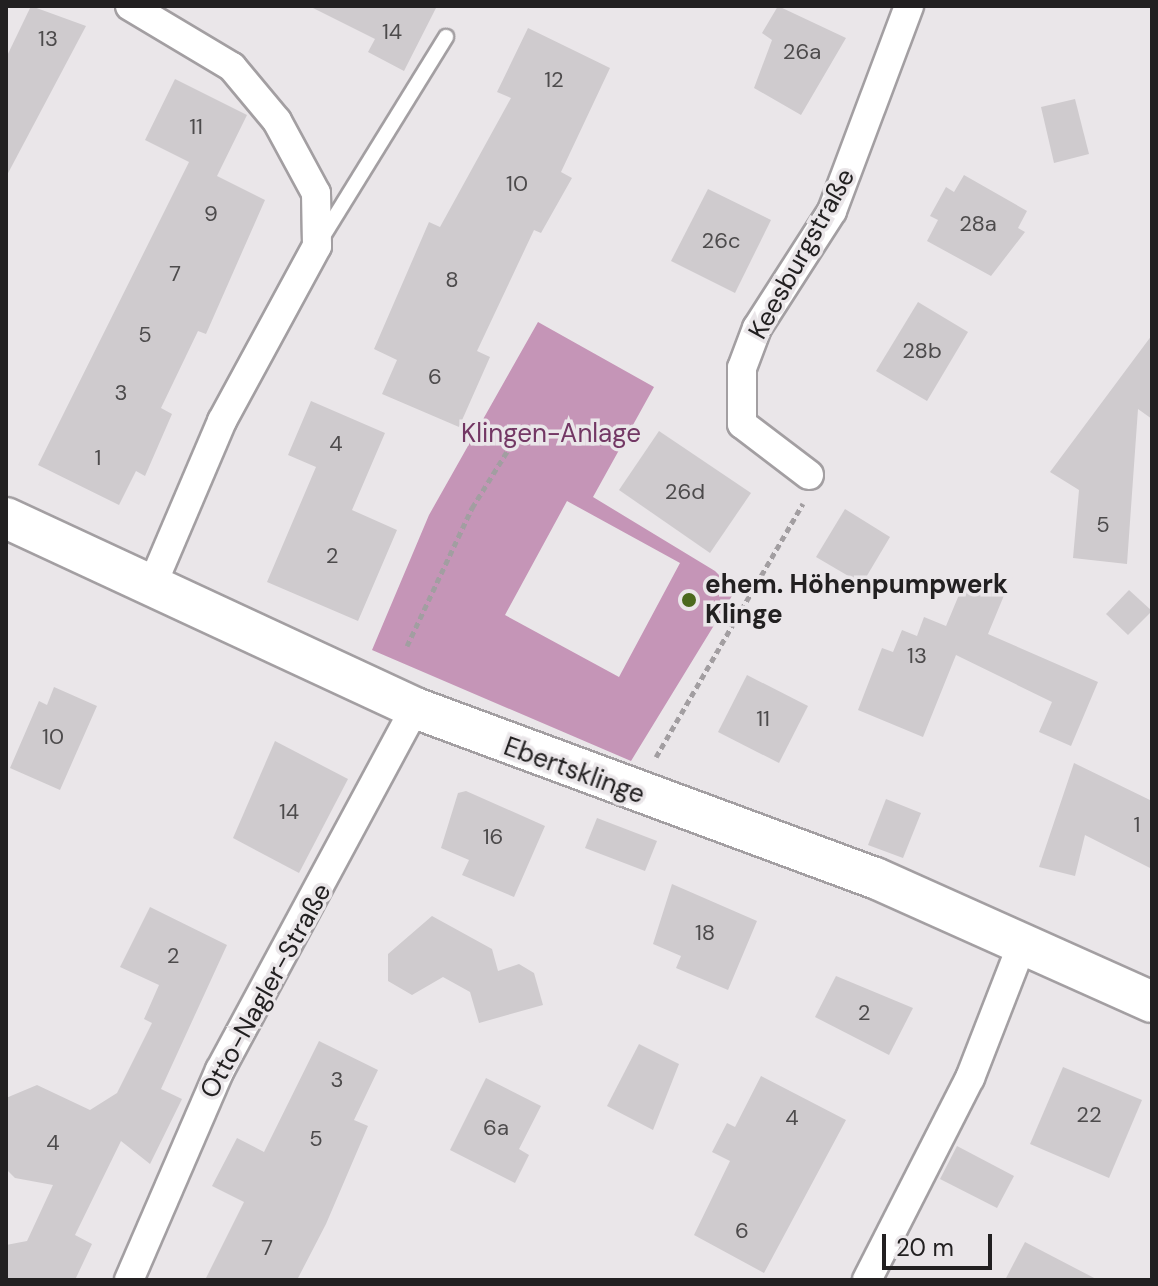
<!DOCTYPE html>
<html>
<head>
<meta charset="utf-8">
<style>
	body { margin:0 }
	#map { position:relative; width:1158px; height:1286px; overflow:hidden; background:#eae6e9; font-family:"DM Sans",sans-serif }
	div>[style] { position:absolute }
	.forest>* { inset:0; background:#c595b7 }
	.building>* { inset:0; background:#cfcbce }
	.path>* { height:5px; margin-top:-2.5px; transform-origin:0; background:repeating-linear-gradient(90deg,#a29ea1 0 6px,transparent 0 10px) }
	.roads { filter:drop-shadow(2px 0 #a39fa2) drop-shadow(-2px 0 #a39fa2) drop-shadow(0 2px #a39fa2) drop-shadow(0 -2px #a39fa2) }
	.lane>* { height:14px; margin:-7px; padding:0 7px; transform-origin:7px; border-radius:7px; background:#fff }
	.street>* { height:28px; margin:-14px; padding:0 14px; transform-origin:14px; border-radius:14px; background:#fff }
	.secondary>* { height:40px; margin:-20px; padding:0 20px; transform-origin:20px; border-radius:20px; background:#fff }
	.dots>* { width:22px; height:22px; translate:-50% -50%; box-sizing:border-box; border:4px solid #eae6e9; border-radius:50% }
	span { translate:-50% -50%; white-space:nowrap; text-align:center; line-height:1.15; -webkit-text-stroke:7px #eae6e9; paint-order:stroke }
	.number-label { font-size:22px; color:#4d4b4c }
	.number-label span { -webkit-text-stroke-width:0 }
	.street-label { font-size:26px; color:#222021 }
	.park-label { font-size:26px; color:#733764 }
	.poi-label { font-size:26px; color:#222021; font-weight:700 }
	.left { translate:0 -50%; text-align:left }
	.frame { position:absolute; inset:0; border:8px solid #222021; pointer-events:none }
	.scale { position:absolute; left:882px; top:1234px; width:110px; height:36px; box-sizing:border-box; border:4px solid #222021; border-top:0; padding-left:10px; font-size:24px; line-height:28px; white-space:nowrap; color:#222021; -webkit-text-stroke:6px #eae6e9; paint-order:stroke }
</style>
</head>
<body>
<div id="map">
	<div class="forest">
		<div style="clip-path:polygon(evenodd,538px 322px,654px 387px,593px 497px,715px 571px,735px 591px,631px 761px,372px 650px,429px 515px,538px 322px,567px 501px,680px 563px,619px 677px,505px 615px,567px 501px)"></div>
	</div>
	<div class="building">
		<div style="clip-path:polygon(31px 6px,86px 26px,6px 177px,6px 58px)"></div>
		<div style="clip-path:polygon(309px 6px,437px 6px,404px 71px,368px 52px,375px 39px)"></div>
		<div style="clip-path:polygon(778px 6px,846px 38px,801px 115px,754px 88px,772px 40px,762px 33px)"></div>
		<div style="clip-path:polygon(528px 28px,610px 68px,561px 172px,572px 178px,541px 233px,534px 230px,477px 351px,490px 357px,459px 427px,382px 394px,397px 360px,374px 349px,429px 222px,440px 227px,511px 98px,497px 92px)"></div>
		<div style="clip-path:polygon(175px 79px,247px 115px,217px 176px,265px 200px,206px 334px,198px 331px,161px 408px,172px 414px,145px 476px,136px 471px,119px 505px,38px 465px,189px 162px,145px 140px)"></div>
		<div style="clip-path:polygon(1075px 99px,1089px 154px,1054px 163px,1041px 107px)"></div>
		<div style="clip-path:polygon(964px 175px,1027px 211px,1018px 228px,1025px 232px,991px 276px,927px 241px,938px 220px,930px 216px,946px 187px,954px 192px)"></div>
		<div style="clip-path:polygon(708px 189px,771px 220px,735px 293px,671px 261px)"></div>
		<div style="clip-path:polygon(918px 302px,968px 332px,927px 401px,876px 371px)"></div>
		<div style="clip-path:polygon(1152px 335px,1152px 419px,1138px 409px,1127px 564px,1073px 558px,1079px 490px,1050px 472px)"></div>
		<div style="clip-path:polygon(311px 401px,385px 433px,352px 510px,397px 530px,358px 621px,267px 582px,316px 467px,288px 455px)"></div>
		<div style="clip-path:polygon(659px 431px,751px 493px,710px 553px,619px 490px)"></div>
		<div style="clip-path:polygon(845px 509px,890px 537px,862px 584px,816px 557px)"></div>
		<div style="clip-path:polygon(966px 578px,1005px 593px,988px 634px,1098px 682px,1071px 746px,1039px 732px,1052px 702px,956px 655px,923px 737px,858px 710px,882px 648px,893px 652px,902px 630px,917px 636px,924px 617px,946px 626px)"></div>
		<div style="clip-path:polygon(1129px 590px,1152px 611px,1128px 635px,1106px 614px)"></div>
		<div style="clip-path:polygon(747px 675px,808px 706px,779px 763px,718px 732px)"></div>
		<div style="clip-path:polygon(54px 687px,97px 706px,60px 790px,10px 768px,39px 701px,47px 705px)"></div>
		<div style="clip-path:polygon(275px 741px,348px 779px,299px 873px,233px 838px)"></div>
		<div style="clip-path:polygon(1074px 763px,1152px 801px,1152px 869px,1085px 835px,1075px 876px,1039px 867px)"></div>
		<div style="clip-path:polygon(466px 791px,545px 826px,514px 897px,462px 875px,469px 860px,441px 848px,458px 793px)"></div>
		<div style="clip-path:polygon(886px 799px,921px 813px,903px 858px,868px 845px)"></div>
		<div style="clip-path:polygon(597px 818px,657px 841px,645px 871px,585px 848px)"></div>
		<div style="clip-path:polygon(672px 884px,757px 921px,728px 990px,676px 968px,681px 956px,653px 944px)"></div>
		<div style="clip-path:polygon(150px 907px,227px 945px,161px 1089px,182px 1099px,150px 1164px,121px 1141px,75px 1235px,92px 1244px,75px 1280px,6px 1280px,6px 1245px,27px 1241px,53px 1185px,15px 1178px,6px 1169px,6px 1098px,37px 1085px,90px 1110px,117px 1093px,152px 1023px,144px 1019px,159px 985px,120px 967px)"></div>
		<div style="clip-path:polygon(432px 916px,492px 949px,498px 971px,519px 964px,534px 973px,543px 1005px,479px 1023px,470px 992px,443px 977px,412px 995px,388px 981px,388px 954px)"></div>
		<div style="clip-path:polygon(836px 976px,913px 1008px,889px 1055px,815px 1017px)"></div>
		<div style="clip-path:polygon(319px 1041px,378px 1070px,354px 1120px,368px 1126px,326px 1224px,297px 1280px,205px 1280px,244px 1202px,212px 1186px,237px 1138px,264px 1152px)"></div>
		<div style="clip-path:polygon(639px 1044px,679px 1064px,653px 1130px,607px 1106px)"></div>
		<div style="clip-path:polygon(1063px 1067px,1142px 1100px,1109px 1178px,1030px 1144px)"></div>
		<div style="clip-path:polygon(761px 1076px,846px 1120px,764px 1273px,694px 1235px,730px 1161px,712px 1152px,727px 1123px,735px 1127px)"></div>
		<div style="clip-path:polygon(486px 1078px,541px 1106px,519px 1149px,529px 1155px,515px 1183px,450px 1150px)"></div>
		<div style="clip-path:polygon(957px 1146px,1014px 1176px,997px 1208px,940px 1179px)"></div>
		<div style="clip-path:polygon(1025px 1242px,1098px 1280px,1005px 1280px)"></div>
	</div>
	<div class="path">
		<div style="left:407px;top:646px;width:153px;rotate:-64.8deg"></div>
		<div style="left:472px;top:508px;width:74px;rotate:-58.2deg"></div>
		<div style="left:656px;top:757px;width:293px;rotate:-59.9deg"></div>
	</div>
	<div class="roads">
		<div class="lane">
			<div style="left:320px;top:241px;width:240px;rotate:-58.3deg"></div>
		</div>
		<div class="street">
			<div style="left:130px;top:6px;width:119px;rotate:30.9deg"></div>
			<div style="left:232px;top:67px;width:70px;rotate:50.2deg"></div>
			<div style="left:277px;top:121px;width:82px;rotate:61.6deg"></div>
			<div style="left:316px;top:193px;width:53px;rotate:88.9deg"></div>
			<div style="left:317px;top:246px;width:199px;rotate:118.5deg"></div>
			<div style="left:222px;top:421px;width:176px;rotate:113.1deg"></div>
			<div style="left:809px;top:475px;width:84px;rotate:-142.7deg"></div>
			<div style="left:742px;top:424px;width:56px;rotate:-90deg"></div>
			<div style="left:742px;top:368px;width:43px;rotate:-69.4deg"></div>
			<div style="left:757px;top:328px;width:139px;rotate:-57.3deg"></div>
			<div style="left:832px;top:211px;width:219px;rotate:-69.4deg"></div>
			<div style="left:129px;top:1280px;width:229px;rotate:-66.6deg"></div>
			<div style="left:220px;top:1070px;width:411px;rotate:-61.7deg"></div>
			<div style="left:867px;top:1280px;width:227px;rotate:-63deg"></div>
			<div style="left:970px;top:1078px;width:146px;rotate:-68.7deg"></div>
		</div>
		<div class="secondary">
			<div style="left:6px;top:518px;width:451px;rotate:24.9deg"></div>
			<div style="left:415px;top:708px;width:490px;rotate:20.3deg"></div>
			<div style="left:875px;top:878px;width:303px;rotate:24.1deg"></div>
		</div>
	</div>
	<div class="dots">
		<div style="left:689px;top:600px;background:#4b691e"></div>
	</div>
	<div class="number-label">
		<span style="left:392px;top:32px">14</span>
		<span style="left:48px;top:39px">13</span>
		<span style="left:802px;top:52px">26a</span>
		<span style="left:554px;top:80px">12</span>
		<span style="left:196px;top:127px">11</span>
		<span style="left:517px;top:184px">10</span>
		<span style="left:211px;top:214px">9</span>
		<span style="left:978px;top:224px">28a</span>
		<span style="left:721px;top:241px">26c</span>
		<span style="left:175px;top:274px">7</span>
		<span style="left:452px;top:280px">8</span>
		<span style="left:145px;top:335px">5</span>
		<span style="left:922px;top:351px">28b</span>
		<span style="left:435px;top:377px">6</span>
		<span style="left:121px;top:393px">3</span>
		<span style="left:336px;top:444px">4</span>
		<span style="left:98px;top:458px">1</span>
		<span style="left:685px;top:492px">26d</span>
		<span style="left:1103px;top:525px">5</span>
		<span style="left:332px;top:556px">2</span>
		<span style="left:917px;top:656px">13</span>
		<span style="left:763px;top:719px">11</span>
		<span style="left:53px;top:737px">10</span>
		<span style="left:289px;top:812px">14</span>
		<span style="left:1137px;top:825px">1</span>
		<span style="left:493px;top:837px">16</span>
		<span style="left:705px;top:933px">18</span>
		<span style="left:173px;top:956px">2</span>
		<span style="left:864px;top:1013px">2</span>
		<span style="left:337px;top:1080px">3</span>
		<span style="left:1089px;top:1115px">22</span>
		<span style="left:792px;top:1118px">4</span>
		<span style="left:496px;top:1128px">6a</span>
		<span style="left:316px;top:1139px">5</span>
		<span style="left:53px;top:1143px">4</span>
		<span style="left:742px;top:1231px">6</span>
		<span style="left:267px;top:1248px">7</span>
	</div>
	<div class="street-label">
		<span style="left:802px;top:254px;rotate:-61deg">Keesburgstraße</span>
		<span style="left:574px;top:771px;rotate:20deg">Ebertsklinge</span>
		<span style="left:266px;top:991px;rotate:-61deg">Otto-Nagler-Straße</span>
	</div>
	<div class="park-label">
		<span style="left:551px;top:434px">Klingen-Anlage</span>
	</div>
	<div class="poi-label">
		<span class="left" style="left:705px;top:600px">ehem. Höhenpumpwerk<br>Klinge</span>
	</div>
	<div class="frame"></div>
	<div class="scale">20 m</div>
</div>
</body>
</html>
